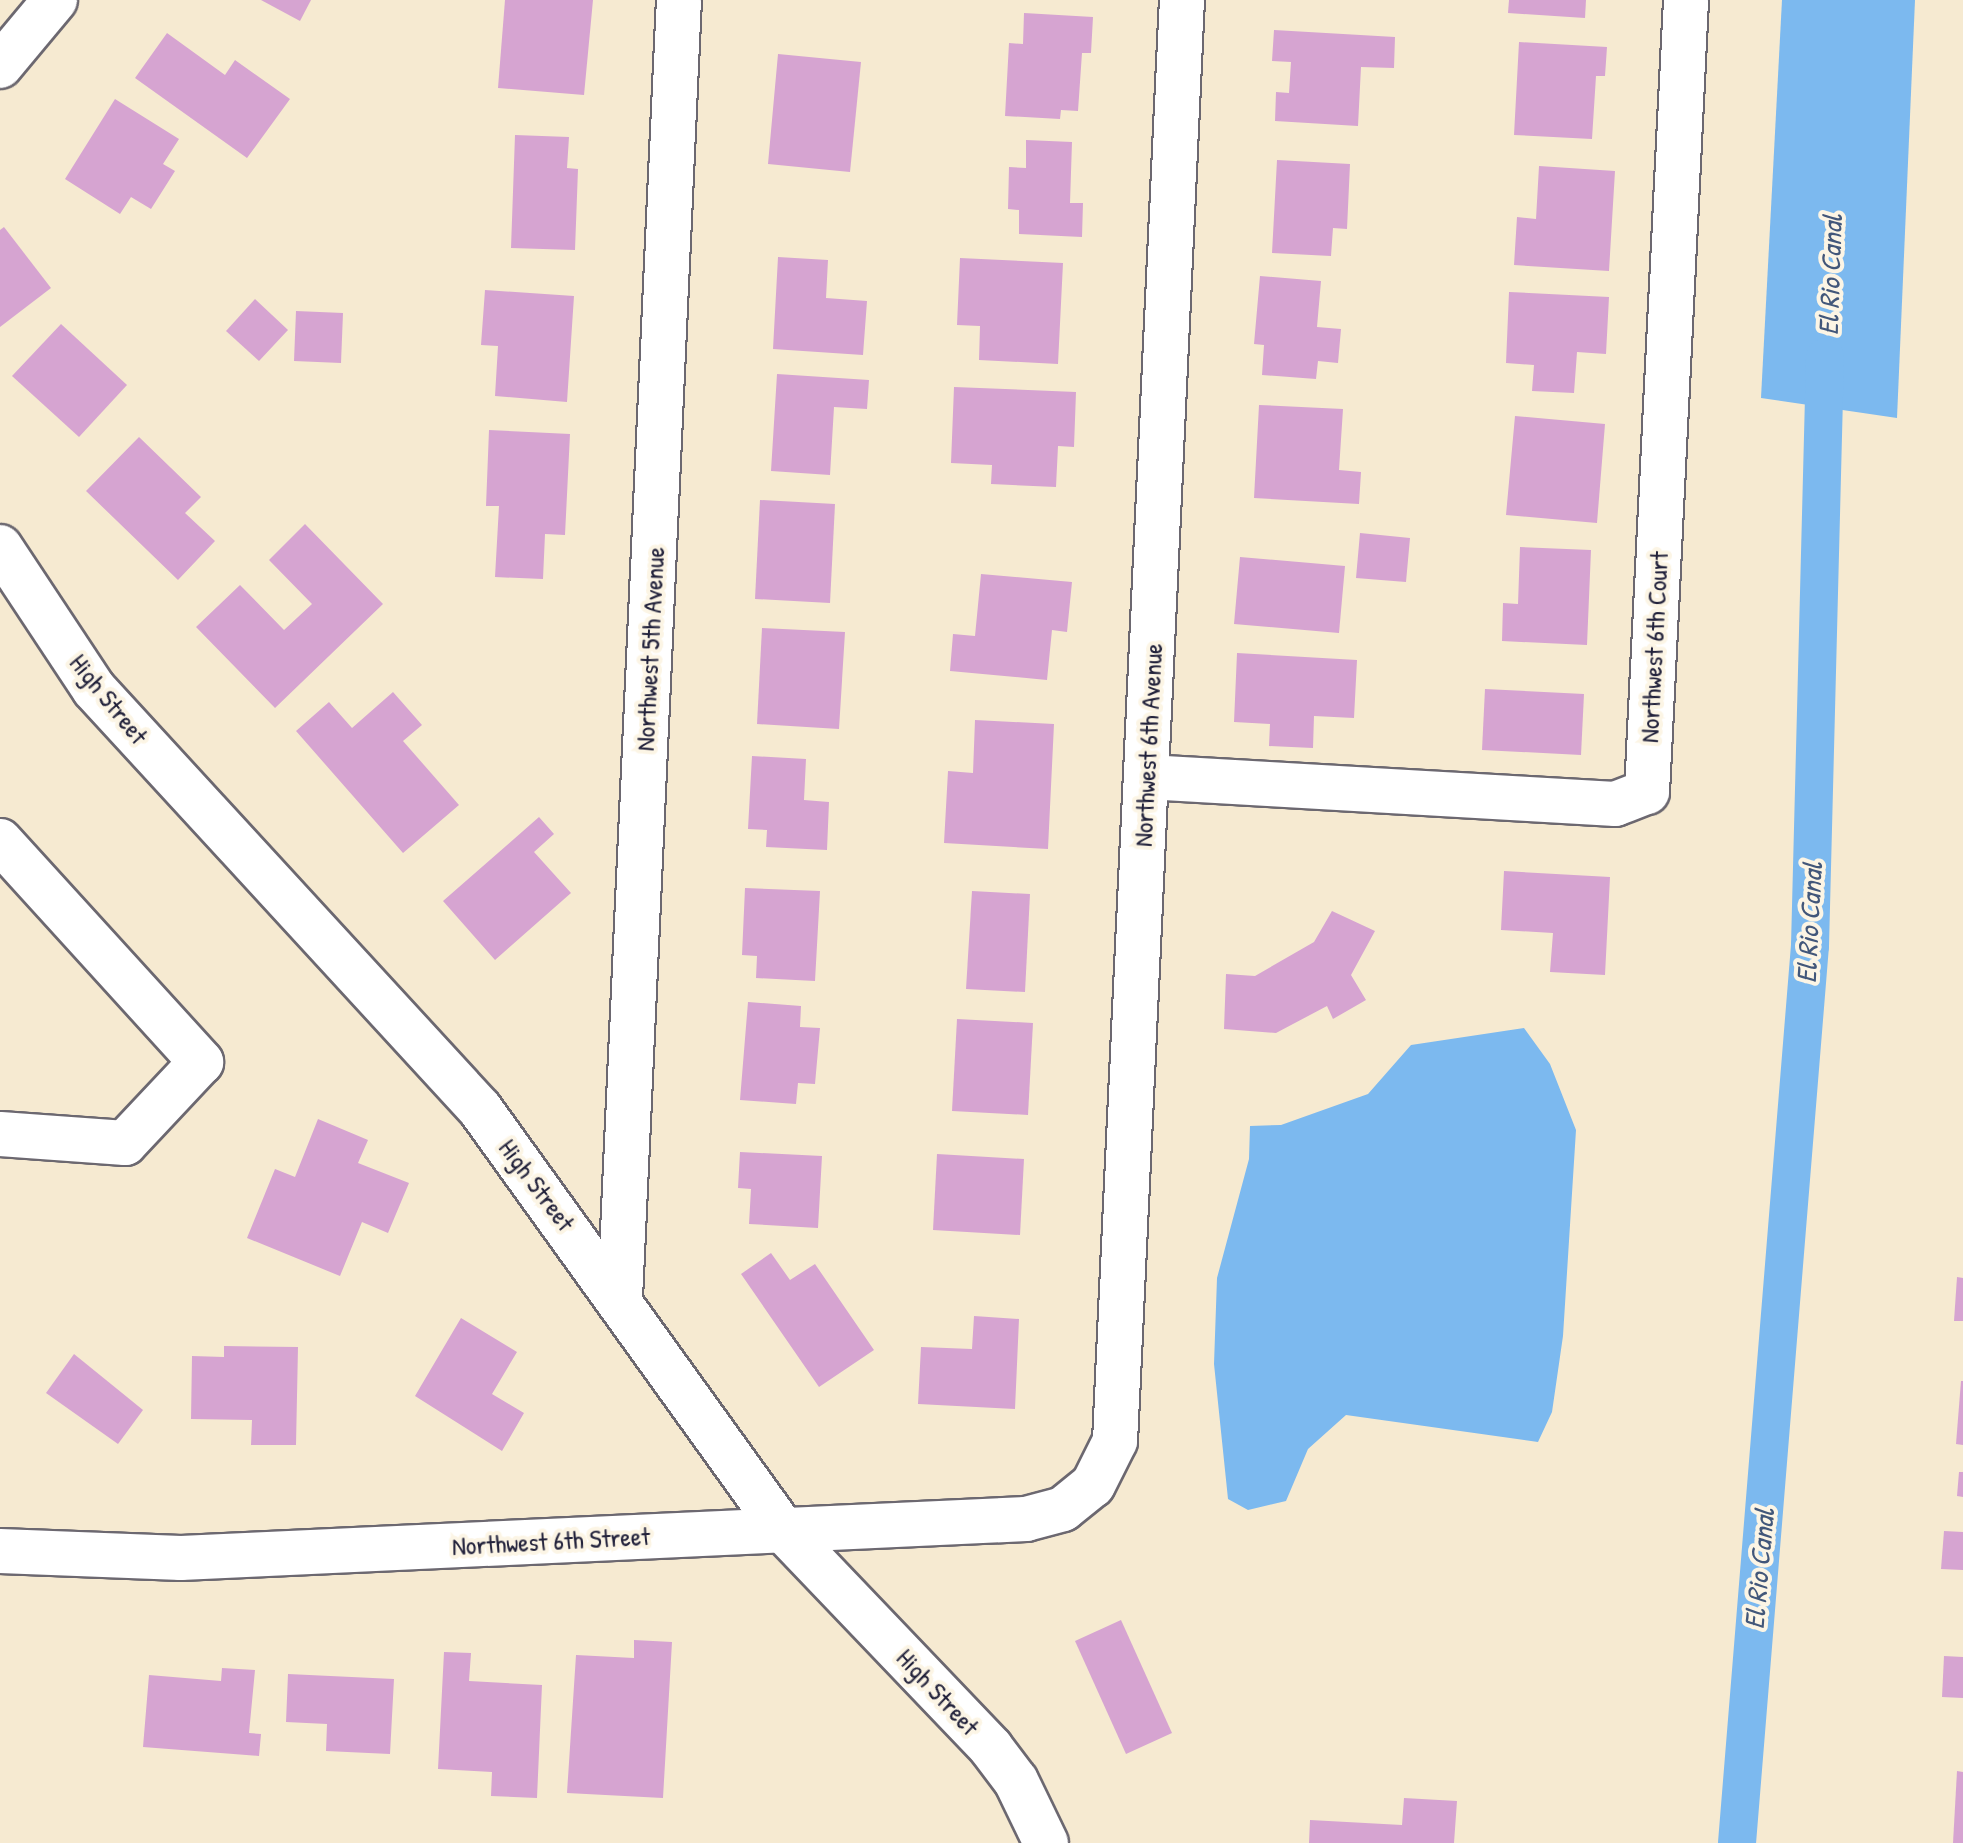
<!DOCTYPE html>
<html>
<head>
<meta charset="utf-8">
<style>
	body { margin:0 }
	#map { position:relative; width:1963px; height:1843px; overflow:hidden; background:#f6ead1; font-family:"Patrick Hand",sans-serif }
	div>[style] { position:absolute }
	.water>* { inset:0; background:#7cb9ef }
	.canal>* { height:38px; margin:-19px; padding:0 19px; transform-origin:19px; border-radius:19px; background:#7cb9ef }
	.building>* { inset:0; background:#d6a4d1 }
	.roads { filter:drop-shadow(2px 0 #6c6870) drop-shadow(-2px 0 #6c6870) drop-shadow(0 2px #6c6870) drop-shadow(0 -2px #6c6870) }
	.minor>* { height:44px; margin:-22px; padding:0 22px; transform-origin:22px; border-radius:22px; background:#fff }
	span { translate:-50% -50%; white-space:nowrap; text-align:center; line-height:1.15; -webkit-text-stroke:8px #fcf5e5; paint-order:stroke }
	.street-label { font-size:26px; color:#22223b }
	.water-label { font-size:28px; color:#42577a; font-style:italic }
</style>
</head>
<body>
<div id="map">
	<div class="water">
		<div style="clip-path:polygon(1782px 0,1915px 0,1897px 418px,1761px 398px)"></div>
		<div style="clip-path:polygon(1524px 1028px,1550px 1064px,1576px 1130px,1563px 1336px,1552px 1412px,1538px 1442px,1346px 1415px,1308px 1449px,1286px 1501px,1248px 1510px,1228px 1499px,1214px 1364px,1217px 1278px,1249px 1159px,1250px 1126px,1281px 1125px,1368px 1094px,1411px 1045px)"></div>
	</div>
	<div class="canal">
		<div style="left:1737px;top:1843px;width:900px;rotate:-85.35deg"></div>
		<div style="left:1810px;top:946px;width:589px;rotate:-88.54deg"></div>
	</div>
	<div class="building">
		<div style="clip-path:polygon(261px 0,311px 0,300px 21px)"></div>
		<div style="clip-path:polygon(505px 0,593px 0,584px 95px,498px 88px)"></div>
		<div style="clip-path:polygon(1509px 0,1586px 0,1585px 18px,1508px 13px)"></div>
		<div style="clip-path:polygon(1024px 13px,1093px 17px,1091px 53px,1082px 53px,1078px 111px,1061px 110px,1060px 119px,1005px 116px,1009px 43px,1023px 44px)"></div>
		<div style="clip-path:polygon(1274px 30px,1395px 37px,1394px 68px,1361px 67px,1358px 126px,1275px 121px,1276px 92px,1289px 93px,1291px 62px,1272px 61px)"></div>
		<div style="clip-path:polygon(167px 33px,225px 75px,235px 60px,290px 99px,247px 158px,135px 78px)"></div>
		<div style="clip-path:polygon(1519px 42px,1607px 47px,1605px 76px,1596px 76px,1592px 139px,1514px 135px)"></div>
		<div style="clip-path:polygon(778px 54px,861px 62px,850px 172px,768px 164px)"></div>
		<div style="clip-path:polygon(115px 99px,179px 139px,163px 164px,175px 171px,151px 209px,131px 197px,120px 214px,65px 179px)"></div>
		<div style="clip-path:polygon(515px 135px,569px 137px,567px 168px,578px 169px,575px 250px,511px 248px)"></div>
		<div style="clip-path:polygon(1026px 140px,1072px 142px,1070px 203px,1083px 203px,1082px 237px,1019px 234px,1019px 210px,1008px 209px,1009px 167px,1026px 168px)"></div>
		<div style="clip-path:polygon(1277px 160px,1350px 164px,1347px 229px,1333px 228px,1331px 256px,1272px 253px)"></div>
		<div style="clip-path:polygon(1539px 166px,1615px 171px,1609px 271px,1514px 265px,1517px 217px,1536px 219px)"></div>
		<div style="clip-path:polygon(4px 227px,51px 288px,0 327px,0 230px)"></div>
		<div style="clip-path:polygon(778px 257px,828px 260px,826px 298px,867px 301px,863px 355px,773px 349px)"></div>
		<div style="clip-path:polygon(960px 258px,1063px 263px,1058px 364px,979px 360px,980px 326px,957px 325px)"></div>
		<div style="clip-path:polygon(1260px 276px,1321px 281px,1317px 327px,1341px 329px,1338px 363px,1318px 361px,1316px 379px,1262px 375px,1264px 345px,1254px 344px)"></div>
		<div style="clip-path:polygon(485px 290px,574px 296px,567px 402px,495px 396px,498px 346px,481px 345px)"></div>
		<div style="clip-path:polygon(1509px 292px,1609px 297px,1606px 354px,1577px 352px,1574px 393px,1532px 391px,1534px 365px,1506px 363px)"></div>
		<div style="clip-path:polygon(255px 299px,288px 330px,259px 361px,226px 331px)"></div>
		<div style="clip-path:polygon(296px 311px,343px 313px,341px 363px,294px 361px)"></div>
		<div style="clip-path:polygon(61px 324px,127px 385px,79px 437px,12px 376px)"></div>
		<div style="clip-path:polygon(777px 374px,869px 380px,867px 409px,834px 407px,830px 475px,771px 471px)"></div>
		<div style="clip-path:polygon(954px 387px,1076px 392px,1074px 447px,1058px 446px,1056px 487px,991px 484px,992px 465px,951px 463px)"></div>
		<div style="clip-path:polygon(1259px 405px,1343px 409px,1339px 470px,1361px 472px,1359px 504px,1254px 498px)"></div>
		<div style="clip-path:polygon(1515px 416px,1605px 424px,1597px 523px,1506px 515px)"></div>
		<div style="clip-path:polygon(489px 430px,570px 434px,565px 535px,545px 534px,543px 579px,495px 577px,499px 506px,486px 506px)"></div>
		<div style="clip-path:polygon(139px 437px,201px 497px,185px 513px,215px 541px,178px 580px,86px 491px)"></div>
		<div style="clip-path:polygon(760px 500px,835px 504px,830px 603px,755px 599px)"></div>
		<div style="clip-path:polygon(305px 524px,383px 604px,275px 708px,196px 627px,240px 585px,284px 630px,312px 604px,269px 560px)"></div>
		<div style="clip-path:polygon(1360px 533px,1410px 538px,1406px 582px,1356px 578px)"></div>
		<div style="clip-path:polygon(1520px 547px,1591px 550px,1587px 645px,1502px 641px,1503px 603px,1518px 604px)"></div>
		<div style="clip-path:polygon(1240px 557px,1345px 566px,1339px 633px,1234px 624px)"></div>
		<div style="clip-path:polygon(981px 574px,1072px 582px,1067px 632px,1052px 630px,1047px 680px,950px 671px,953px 634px,975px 636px)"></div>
		<div style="clip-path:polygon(762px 628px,845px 632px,839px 729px,757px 724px)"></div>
		<div style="clip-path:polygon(1237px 653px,1357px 660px,1354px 718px,1314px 716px,1313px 748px,1269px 746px,1270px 724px,1234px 722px)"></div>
		<div style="clip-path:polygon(1485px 689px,1584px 694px,1581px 755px,1482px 750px)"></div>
		<div style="clip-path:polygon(393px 692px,422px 725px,403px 741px,459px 805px,403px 853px,296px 731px,329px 702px,352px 728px)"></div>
		<div style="clip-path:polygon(975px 720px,1054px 724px,1048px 849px,944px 843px,948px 771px,973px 773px)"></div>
		<div style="clip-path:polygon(752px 756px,806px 759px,804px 800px,829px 802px,827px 850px,766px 847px,767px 830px,748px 829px)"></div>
		<div style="clip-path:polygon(539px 817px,554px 834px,534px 852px,571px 893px,495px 960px,443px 901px)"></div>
		<div style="clip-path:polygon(1504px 871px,1610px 877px,1605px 975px,1550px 972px,1553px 933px,1501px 930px)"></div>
		<div style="clip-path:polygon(745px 888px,820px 891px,815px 981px,756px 978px,757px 956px,742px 955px)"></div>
		<div style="clip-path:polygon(972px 891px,1030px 894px,1025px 992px,966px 989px)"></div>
		<div style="clip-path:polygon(1332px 911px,1375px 931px,1351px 975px,1366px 1000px,1333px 1019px,1327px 1006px,1276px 1033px,1224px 1029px,1226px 974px,1255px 976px,1314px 942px)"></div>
		<div style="clip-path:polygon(748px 1002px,801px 1006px,800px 1027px,820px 1028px,815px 1084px,798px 1083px,796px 1104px,740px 1100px)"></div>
		<div style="clip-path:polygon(957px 1019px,1033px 1023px,1028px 1115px,952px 1111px)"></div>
		<div style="clip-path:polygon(318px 1119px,368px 1140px,358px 1163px,409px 1183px,388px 1233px,362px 1222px,340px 1276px,247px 1238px,275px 1169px,295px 1177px)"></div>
		<div style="clip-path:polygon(740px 1152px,822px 1156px,818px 1228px,749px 1224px,751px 1189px,738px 1188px)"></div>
		<div style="clip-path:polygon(937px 1154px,1024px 1159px,1020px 1235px,933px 1230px)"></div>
		<div style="clip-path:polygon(771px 1253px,790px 1280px,815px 1264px,874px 1350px,819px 1387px,741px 1274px)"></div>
		<div style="clip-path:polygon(1957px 1277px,1963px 1278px,1963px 1321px,1954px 1321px)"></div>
		<div style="clip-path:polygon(974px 1316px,1019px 1319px,1015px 1409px,918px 1404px,921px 1347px,972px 1349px)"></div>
		<div style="clip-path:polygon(461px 1318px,517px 1352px,492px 1394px,524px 1413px,502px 1451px,415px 1396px)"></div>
		<div style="clip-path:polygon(224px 1346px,298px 1347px,296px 1445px,251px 1445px,252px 1420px,191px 1419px,192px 1356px,224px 1357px)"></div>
		<div style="clip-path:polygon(74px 1354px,143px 1410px,118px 1444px,46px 1393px)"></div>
		<div style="clip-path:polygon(1961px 1381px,1963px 1381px,1963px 1445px,1956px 1444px)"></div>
		<div style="clip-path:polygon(1959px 1472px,1963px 1472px,1963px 1497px,1957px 1496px)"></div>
		<div style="clip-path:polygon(1944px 1531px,1963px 1532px,1963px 1570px,1941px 1569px)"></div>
		<div style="clip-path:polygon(1121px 1620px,1172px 1733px,1126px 1754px,1075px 1641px)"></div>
		<div style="clip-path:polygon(634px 1640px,672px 1642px,663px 1798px,567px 1793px,576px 1655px,634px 1658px)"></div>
		<div style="clip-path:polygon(444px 1652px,471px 1653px,469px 1681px,542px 1685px,537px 1798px,491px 1796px,492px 1772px,438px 1769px)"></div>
		<div style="clip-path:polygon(1944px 1656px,1963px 1657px,1963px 1698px,1942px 1697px)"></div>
		<div style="clip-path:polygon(222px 1668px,255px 1670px,249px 1733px,261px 1734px,259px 1756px,143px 1747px,149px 1675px,221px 1681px)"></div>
		<div style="clip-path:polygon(288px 1674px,394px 1679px,390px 1754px,326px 1751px,327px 1724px,286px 1722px)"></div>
		<div style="clip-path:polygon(1957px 1771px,1963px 1772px,1963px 1843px,1953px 1843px)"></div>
		<div style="clip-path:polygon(1404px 1798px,1457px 1801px,1454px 1843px,1309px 1843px,1310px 1820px,1402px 1825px)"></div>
	</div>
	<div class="roads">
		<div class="minor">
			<div style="left:0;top:66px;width:86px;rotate:-50.2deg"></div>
			<div style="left:0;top:547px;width:170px;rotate:56.5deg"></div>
			<div style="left:94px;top:689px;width:570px;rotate:47.42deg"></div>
			<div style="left:480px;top:1109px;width:519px;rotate:54.26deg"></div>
			<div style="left:783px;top:1530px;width:301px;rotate:46.3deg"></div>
			<div style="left:991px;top:1748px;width:41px;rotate:52.9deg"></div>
			<div style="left:1016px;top:1781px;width:69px;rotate:64.2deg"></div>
			<div style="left:1147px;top:777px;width:469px;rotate:3.3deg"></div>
			<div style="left:1615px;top:804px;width:34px;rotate:-21deg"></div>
			<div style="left:1647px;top:792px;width:793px;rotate:-87.18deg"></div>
			<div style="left:0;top:841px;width:299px;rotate:47.7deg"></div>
			<div style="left:201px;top:1062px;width:111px;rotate:133.2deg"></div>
			<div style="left:125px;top:1143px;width:125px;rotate:-175.9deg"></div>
			<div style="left:620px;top:1298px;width:1299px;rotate:-87.4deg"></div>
			<div style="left:0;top:1551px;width:181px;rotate:2.2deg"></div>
			<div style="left:181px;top:1558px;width:846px;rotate:-2.64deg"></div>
			<div style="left:1026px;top:1519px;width:38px;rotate:-15deg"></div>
			<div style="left:1063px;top:1509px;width:38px;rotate:-39deg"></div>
			<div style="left:1093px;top:1485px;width:49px;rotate:-63.4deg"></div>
			<div style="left:1115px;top:1441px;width:1443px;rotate:-87.34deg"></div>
		</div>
	</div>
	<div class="street-label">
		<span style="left:1654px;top:647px;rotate:-87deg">Northwest 6th Court</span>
		<span style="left:650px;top:649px;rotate:-87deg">Northwest 5th Avenue</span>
		<span style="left:109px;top:699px;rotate:51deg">High Street</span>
		<span style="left:1148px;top:745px;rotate:-87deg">Northwest 6th Avenue</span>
		<span style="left:537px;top:1185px;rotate:53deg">High Street</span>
		<span style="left:551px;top:1541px;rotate:-3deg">Northwest 6th Street</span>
		<span style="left:938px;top:1692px;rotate:47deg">High Street</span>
	</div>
	<div class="water-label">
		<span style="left:1830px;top:275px;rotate:-88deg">El Rio Canal</span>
		<span style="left:1809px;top:923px;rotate:-87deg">El Rio Canal</span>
		<span style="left:1759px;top:1569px;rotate:-85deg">El Rio Canal</span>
	</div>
</div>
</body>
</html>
